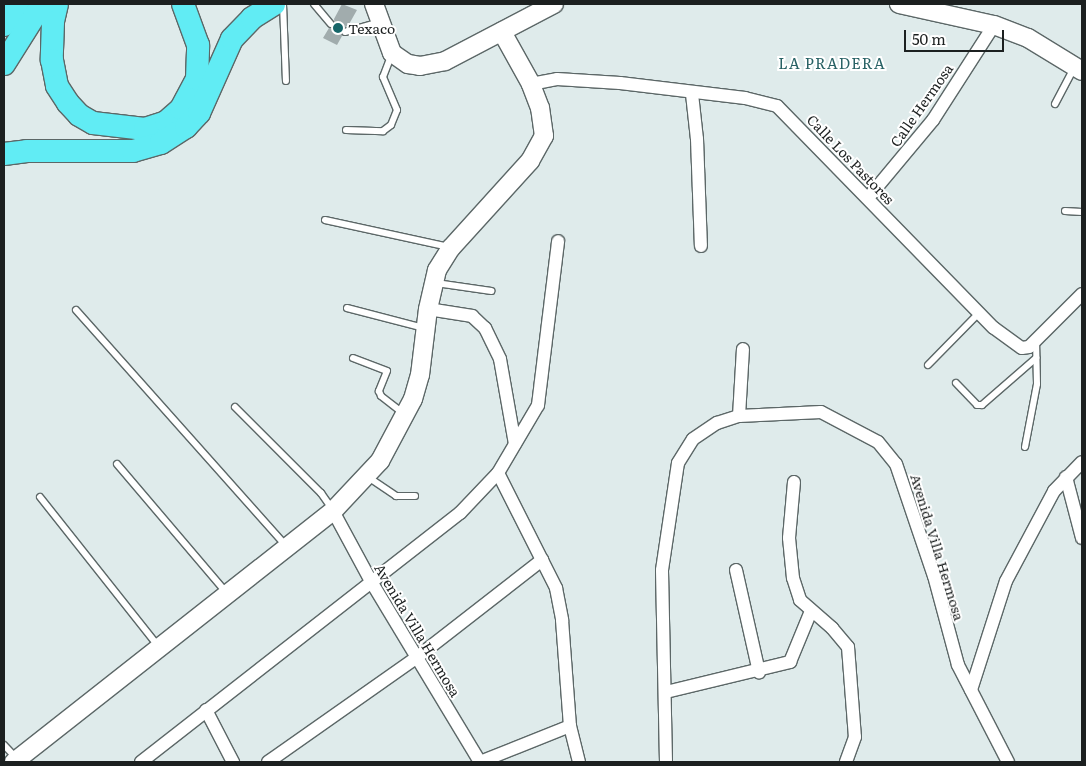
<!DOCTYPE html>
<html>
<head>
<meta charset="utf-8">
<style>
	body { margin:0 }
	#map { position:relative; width:1086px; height:766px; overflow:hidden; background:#dfebeb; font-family:Literata,serif }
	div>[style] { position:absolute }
	.building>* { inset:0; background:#a1acad }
	.roads { filter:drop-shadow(1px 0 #5c6767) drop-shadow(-1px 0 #5c6767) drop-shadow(0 1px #5c6767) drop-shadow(0 -1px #5c6767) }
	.lane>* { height:6px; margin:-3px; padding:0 3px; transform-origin:3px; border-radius:3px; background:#fff }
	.street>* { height:12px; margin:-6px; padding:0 6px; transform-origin:6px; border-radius:6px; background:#fff }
	.secondary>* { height:18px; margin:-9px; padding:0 9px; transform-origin:9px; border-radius:9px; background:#fff }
	.highway>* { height:22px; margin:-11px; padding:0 11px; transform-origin:11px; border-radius:11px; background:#61ecf4 }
	.dots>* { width:14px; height:14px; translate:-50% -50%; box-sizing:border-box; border:2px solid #fff; border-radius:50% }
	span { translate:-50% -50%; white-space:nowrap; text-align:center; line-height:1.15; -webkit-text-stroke:4px #fff; paint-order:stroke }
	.poi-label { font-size:14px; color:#1c2020 }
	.left { translate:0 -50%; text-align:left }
	.street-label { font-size:14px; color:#1c2020 }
	.neighbourhood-label { font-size:15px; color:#276164; letter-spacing:1px }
	.frame { position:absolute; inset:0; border:5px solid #1c2020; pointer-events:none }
	.scale { position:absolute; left:904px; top:30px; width:100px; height:22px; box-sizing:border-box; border:2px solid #1c2020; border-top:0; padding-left:6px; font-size:15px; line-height:18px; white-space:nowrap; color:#1c2020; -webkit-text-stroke:4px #fff; paint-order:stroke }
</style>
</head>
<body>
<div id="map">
	<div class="building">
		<div style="clip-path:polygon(342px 4px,357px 10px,348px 26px,341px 29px,342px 36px,337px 45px,323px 38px,329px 28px,335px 26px,334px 19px)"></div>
	</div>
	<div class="roads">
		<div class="lane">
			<div style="left:283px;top:4px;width:77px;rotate:87.8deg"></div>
			<div style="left:314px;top:4px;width:26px;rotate:50deg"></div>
			<div style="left:345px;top:32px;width:35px;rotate:-16deg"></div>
			<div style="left:1055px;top:104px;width:41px;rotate:-62.2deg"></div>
			<div style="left:346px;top:130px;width:37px;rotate:2deg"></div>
			<div style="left:383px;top:131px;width:10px;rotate:-37deg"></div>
			<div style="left:391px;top:125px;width:16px;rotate:-68deg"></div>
			<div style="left:397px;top:110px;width:36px;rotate:-113deg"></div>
			<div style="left:383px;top:77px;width:25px;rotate:-69deg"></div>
			<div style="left:1065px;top:211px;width:17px;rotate:3deg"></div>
			<div style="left:325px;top:220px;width:127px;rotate:12.3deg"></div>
			<div style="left:436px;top:283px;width:56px;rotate:8.3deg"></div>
			<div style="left:347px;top:308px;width:80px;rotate:14.6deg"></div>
			<div style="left:76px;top:310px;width:316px;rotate:48.3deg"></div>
			<div style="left:353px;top:358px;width:36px;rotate:21deg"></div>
			<div style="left:387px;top:371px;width:22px;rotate:112deg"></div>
			<div style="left:379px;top:391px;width:5px;rotate:68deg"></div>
			<div style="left:381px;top:396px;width:28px;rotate:38deg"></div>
			<div style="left:928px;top:365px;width:73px;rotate:-45.6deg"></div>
			<div style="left:956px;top:383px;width:30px;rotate:46deg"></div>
			<div style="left:977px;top:405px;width:5px"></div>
			<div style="left:982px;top:405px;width:72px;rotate:-41deg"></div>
			<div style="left:235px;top:407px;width:122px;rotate:45deg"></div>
			<div style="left:321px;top:493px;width:19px;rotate:55deg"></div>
			<div style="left:1025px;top:447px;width:64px;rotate:-79.2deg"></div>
			<div style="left:1037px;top:384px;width:43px;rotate:-91.3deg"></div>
			<div style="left:117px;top:464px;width:168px;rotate:49.6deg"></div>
			<div style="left:368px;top:477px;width:34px;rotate:34deg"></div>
			<div style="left:396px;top:496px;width:19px"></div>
			<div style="left:40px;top:497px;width:190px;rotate:51.6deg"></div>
			<div style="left:4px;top:745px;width:18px;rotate:47deg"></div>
		</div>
		<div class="street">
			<div style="left:531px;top:84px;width:26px;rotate:-11deg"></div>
			<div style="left:557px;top:79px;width:63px;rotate:3.6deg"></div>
			<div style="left:620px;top:83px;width:126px;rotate:6.8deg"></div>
			<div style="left:745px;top:98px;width:33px;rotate:14deg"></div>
			<div style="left:777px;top:106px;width:310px;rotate:45.7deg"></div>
			<div style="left:994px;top:328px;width:34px;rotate:36deg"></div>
			<div style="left:1022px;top:348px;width:7px;rotate:-8deg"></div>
			<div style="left:1029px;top:347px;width:75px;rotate:-45deg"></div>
			<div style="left:692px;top:94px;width:45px;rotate:83.7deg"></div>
			<div style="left:697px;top:139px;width:107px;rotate:87.9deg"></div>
			<div style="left:868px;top:198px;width:102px;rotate:-50.2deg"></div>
			<div style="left:933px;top:120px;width:113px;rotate:-57.3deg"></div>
			<div style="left:428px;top:309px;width:45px;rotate:9deg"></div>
			<div style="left:472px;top:316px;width:18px;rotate:43deg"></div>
			<div style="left:485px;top:328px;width:34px;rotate:64deg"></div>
			<div style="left:500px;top:359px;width:86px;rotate:80deg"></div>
			<div style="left:739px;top:416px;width:67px;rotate:-86.6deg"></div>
			<div style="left:498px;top:473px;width:129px;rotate:63.2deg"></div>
			<div style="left:556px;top:588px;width:33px;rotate:79deg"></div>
			<div style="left:562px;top:620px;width:106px;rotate:85.7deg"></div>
			<div style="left:570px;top:726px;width:37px;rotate:76deg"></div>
			<div style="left:1066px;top:477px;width:63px;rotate:75.3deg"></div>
			<div style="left:794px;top:482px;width:56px;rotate:95.1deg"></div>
			<div style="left:789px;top:538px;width:40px;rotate:84.3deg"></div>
			<div style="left:793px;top:578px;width:23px;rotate:72deg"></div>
			<div style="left:800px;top:600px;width:43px;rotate:41.2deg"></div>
			<div style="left:832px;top:628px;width:25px;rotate:50deg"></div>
			<div style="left:848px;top:647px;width:90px;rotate:85.6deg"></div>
			<div style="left:855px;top:737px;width:27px;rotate:110deg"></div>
			<div style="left:333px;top:511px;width:82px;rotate:61.6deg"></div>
			<div style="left:372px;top:583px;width:209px;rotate:58.9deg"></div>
			<div style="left:736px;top:570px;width:105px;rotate:77.3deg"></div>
			<div style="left:971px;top:690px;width:114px;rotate:-72.2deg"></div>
			<div style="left:1006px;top:581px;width:102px;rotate:-61.9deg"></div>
			<div style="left:1054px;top:491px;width:40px;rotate:-46deg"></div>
			<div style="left:666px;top:692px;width:128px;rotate:-13.6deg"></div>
			<div style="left:790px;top:662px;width:55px;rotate:-67.6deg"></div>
			<div style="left:206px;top:710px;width:59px;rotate:62.6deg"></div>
			<div style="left:141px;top:762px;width:405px;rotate:-38deg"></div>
			<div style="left:460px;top:513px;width:55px;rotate:-46.5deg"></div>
			<div style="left:498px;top:473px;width:79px;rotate:-59.5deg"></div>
			<div style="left:538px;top:405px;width:165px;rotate:-83deg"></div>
			<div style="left:268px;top:762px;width:181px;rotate:-35.1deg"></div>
			<div style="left:416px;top:658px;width:160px;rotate:-37.9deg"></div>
			<div style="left:480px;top:762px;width:97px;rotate:-21.8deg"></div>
			<div style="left:666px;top:762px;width:192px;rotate:-91.2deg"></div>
			<div style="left:662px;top:570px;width:108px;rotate:-81.5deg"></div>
			<div style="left:678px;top:463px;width:28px;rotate:-58deg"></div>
			<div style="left:693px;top:439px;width:29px;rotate:-34deg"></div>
			<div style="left:717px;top:423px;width:23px;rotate:-18deg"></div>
			<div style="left:739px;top:416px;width:82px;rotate:-2.8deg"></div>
			<div style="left:821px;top:412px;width:64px;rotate:27.8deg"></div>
			<div style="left:878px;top:442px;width:28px;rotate:51deg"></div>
			<div style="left:896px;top:464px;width:118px;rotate:71.3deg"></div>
			<div style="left:934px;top:576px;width:92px;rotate:74.9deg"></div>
			<div style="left:958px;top:665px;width:109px;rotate:62.7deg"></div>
		</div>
		<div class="secondary">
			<div style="left:374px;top:4px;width:52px;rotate:69.8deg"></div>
			<div style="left:392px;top:53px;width:19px;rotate:35deg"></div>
			<div style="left:408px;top:64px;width:12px;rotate:9deg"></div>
			<div style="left:420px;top:66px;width:25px;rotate:-11deg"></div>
			<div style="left:445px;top:61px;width:123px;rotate:-27.6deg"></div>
			<div style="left:899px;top:4px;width:97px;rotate:12.5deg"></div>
			<div style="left:994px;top:25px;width:36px;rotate:21deg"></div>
			<div style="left:1028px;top:38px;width:63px;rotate:31.4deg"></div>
			<div style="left:14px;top:762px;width:406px;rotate:-38.2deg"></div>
			<div style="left:333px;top:511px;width:69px;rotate:-46.8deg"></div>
			<div style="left:380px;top:461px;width:70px;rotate:-62deg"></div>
			<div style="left:413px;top:399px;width:25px;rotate:-74deg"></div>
			<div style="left:420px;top:375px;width:66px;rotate:-83.1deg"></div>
			<div style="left:428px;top:309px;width:40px;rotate:-77deg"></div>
			<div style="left:437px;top:270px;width:26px;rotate:-58deg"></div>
			<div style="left:451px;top:248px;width:118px;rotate:-47.8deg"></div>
			<div style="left:530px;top:161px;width:29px;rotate:-61deg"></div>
			<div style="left:544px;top:136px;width:28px;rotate:-98deg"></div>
			<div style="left:540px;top:108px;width:26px;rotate:-111deg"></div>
			<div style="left:531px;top:84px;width:60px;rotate:-119.1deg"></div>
		</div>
		<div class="highway">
			<div style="left:57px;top:4px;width:18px;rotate:103deg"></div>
			<div style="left:53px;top:22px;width:38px;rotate:92deg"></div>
			<div style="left:52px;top:60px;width:26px;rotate:79deg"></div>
			<div style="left:57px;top:86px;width:20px;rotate:57deg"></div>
			<div style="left:68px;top:103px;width:16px;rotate:47deg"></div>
			<div style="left:79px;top:115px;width:16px;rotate:30deg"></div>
			<div style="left:93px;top:123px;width:52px;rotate:6.6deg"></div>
			<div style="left:145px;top:129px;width:22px;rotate:-18deg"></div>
			<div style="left:166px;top:122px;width:20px;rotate:-41deg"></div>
			<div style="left:181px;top:109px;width:34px;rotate:-62deg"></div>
			<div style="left:197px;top:79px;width:34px;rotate:-88deg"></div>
			<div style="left:198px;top:45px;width:44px;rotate:-110.1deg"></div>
			<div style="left:4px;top:25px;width:25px;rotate:-58deg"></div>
			<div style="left:4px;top:64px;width:71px;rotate:-57.7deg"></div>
			<div style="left:4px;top:154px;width:23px;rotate:-7deg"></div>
			<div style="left:27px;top:151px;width:106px"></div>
			<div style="left:133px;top:151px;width:29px;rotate:-16deg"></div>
			<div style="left:161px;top:143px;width:30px;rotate:-33deg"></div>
			<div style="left:186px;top:127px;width:19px;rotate:-47deg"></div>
			<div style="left:199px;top:113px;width:81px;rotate:-66deg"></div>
			<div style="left:232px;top:39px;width:29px;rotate:-46deg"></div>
			<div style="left:252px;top:18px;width:26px;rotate:-32deg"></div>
		</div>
	</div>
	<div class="dots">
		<div style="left:338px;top:28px;background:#176669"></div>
	</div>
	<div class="poi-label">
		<span class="left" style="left:348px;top:28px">Texaco</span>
	</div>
	<div class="street-label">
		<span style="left:921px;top:105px;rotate:-55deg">Calle Hermosa</span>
		<span style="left:851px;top:159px;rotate:46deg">Calle Los Pastores</span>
		<span style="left:938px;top:547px;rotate:73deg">Avenida Villa Hermosa</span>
		<span style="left:418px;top:630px;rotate:59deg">Avenida Villa Hermosa</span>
	</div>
	<div class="neighbourhood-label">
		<span style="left:832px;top:63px">LA PRADERA</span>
	</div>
	<div class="frame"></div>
	<div class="scale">50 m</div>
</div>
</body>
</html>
